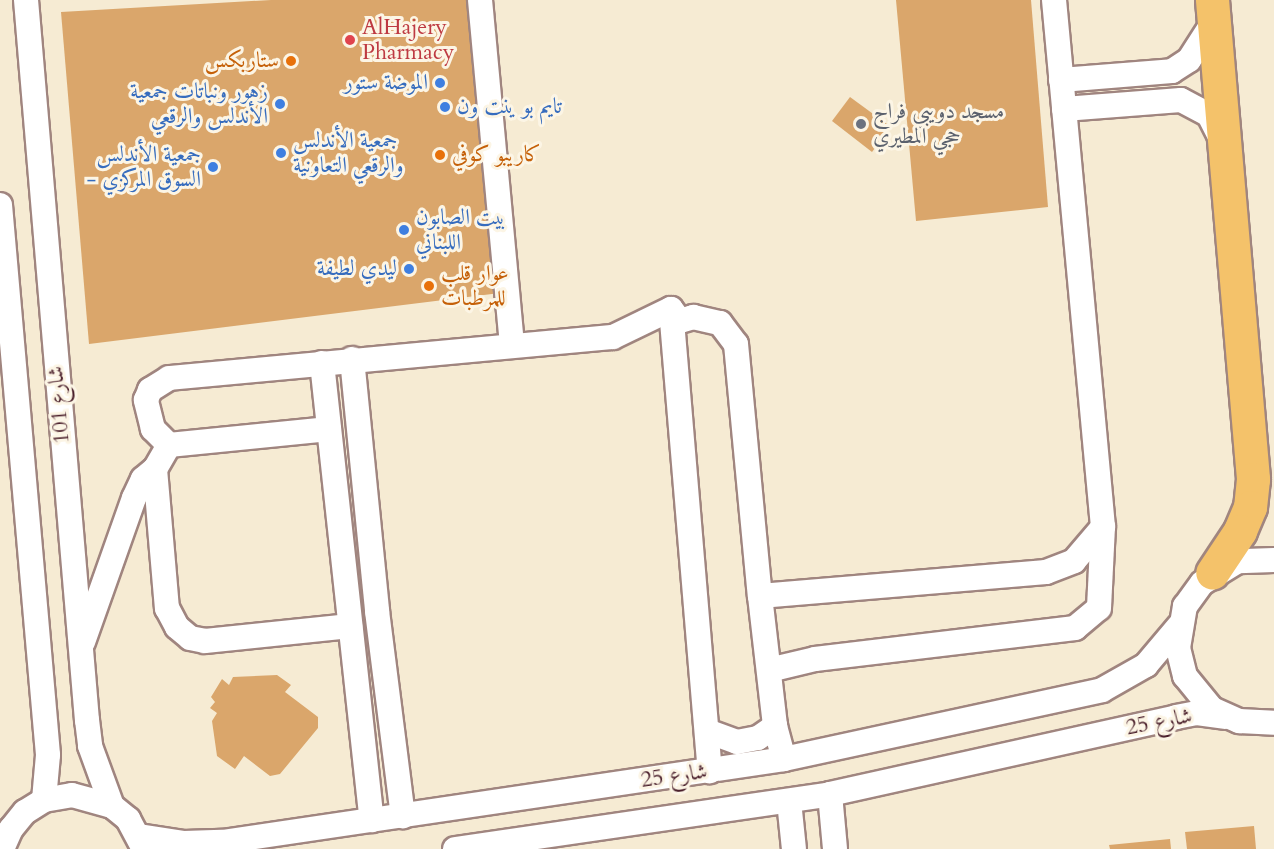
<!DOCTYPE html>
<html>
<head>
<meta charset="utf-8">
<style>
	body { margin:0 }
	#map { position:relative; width:1274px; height:849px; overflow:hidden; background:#f6ebd3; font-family:Cardo,Amiri,serif }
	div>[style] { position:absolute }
	.building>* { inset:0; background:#daa66b }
	.roads { filter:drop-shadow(2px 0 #a0857f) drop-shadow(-2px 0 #a0857f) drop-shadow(0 2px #a0857f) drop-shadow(0 -2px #a0857f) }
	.minor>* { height:24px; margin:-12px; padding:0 12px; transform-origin:12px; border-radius:12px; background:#fff }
	.highway>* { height:33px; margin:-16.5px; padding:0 16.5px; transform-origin:16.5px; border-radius:16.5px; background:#f4c26a }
	.dots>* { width:16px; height:16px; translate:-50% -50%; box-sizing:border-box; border:3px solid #fcf5e5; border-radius:50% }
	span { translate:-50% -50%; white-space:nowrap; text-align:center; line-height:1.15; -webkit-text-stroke:6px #fcf5e5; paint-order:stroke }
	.health-label { font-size:22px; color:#be3a42 }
	.left { translate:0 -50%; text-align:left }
	.food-label { font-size:22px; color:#c56008 }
	.right { translate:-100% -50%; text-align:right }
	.shop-label { font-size:22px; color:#366cbe }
	.worship-label { font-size:22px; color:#5b616d }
	.street-label { font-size:22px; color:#4a1f2b }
</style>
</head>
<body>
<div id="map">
	<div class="building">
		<div style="clip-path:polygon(271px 0,475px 0,500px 293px,89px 344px,61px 12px)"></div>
		<div style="clip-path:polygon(896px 0,1031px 0,1048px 207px,916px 221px)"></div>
		<div style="clip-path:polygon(850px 97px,891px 127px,872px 152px,832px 121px)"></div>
		<div style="clip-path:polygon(277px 675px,291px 685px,285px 692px,318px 717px,318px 728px,280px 774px,270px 776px,244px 756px,235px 769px,217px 756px,212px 721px,217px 713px,210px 708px,215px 702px,211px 697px,222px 679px,229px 685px,233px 677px)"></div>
		<div style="clip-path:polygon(1254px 826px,1256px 849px,1187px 849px,1185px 832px)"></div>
		<div style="clip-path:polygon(1170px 839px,1171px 849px,1110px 849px,1109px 845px)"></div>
	</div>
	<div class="roads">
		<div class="minor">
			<div style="left:26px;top:0;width:723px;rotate:85.16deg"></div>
			<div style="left:87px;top:720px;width:26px;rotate:83deg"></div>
			<div style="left:90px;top:746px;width:64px;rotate:69.9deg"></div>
			<div style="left:480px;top:0;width:346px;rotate:84.7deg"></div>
			<div style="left:1061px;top:80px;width:111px;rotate:-4.6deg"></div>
			<div style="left:1172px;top:71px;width:20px;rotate:-33deg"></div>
			<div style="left:1189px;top:60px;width:46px;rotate:-57.3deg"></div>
			<div style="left:1064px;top:109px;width:117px;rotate:-4.4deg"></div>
			<div style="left:1181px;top:100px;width:32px;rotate:28deg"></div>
			<div style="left:1209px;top:115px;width:28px;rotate:63deg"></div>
			<div style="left:0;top:205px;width:552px;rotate:85.01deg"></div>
			<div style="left:48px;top:755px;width:45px;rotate:95.1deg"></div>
			<div style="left:671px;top:309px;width:15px;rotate:53deg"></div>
			<div style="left:680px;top:321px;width:14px;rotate:-17deg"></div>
			<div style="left:693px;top:317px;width:28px;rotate:13deg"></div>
			<div style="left:720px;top:323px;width:26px;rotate:53deg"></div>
			<div style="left:736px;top:344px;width:253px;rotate:84.6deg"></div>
			<div style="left:760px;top:596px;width:131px;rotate:83.4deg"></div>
			<div style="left:775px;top:726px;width:34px;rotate:75deg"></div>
			<div style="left:671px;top:309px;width:464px;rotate:85.2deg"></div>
			<div style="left:352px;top:359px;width:253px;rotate:84.3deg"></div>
			<div style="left:377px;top:611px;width:207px;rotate:82.8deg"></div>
			<div style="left:322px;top:363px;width:460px;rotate:83.8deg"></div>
			<div style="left:329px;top:429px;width:161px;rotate:174.3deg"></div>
			<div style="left:169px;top:445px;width:28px;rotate:120deg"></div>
			<div style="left:155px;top:469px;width:140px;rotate:85.1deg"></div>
			<div style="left:167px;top:608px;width:21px;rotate:62deg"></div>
			<div style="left:177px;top:627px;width:17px;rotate:40deg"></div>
			<div style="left:190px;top:638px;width:15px;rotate:11deg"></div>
			<div style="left:205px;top:641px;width:146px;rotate:-5.9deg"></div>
			<div style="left:169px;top:445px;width:23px;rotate:-135deg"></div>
			<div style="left:153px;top:429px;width:30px;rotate:-104deg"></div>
			<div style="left:146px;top:400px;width:11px;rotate:-68deg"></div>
			<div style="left:150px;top:390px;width:22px;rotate:-32deg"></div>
			<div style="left:169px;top:378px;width:446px;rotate:-5.3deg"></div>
			<div style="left:613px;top:337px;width:64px;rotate:-25.8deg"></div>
			<div style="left:1274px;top:560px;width:36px;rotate:178deg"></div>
			<div style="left:1238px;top:561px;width:42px;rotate:148.6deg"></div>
			<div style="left:1202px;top:583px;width:29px;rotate:126deg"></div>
			<div style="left:1185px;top:606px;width:43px;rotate:99.5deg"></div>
			<div style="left:1178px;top:648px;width:29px;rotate:76deg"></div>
			<div style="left:1185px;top:676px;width:43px;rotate:50.7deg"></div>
			<div style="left:1212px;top:709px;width:30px;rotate:24deg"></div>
			<div style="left:1239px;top:721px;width:35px;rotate:3deg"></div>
			<div style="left:760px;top:596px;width:287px;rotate:-4.8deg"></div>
			<div style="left:1046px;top:572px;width:30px;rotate:-21deg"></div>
			<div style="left:1074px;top:561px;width:45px;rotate:-49.5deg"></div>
			<div style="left:1103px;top:527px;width:529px;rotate:-95.31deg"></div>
			<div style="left:83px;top:642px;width:153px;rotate:-70.5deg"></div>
			<div style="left:134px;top:498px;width:21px;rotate:-65deg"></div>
			<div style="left:143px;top:479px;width:16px;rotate:-40deg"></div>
			<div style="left:769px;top:670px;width:47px;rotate:-13.4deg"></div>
			<div style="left:815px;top:659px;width:262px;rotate:-6.8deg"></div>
			<div style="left:1075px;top:628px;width:31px;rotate:-40deg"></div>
			<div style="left:1099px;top:608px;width:81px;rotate:-87.2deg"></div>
			<div style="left:707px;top:731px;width:32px;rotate:20deg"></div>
			<div style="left:737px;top:742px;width:21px;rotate:-11deg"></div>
			<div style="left:758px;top:738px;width:21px;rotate:-35deg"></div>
			<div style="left:830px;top:794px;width:55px;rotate:84.8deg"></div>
			<div style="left:789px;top:801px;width:48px;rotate:84.1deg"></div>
			<div style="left:139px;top:836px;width:46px;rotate:8.8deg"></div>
			<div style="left:184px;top:843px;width:38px;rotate:-2deg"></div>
			<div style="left:222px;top:842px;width:568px;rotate:-8.4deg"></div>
			<div style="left:784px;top:759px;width:325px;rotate:-12.2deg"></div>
			<div style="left:1102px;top:690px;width:51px;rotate:-29.6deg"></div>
			<div style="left:1146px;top:665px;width:51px;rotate:-49.8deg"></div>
			<div style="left:2px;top:849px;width:22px;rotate:-66deg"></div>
			<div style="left:11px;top:829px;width:22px;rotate:-51deg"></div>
			<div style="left:25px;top:812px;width:22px;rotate:-32deg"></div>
			<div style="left:44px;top:800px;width:28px;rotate:-10deg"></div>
			<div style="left:72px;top:795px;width:41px;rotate:15.4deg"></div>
			<div style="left:112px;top:806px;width:21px;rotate:39deg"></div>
			<div style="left:128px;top:819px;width:34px;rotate:62deg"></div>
			<div style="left:455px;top:849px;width:379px;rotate:-8.3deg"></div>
			<div style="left:830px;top:794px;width:354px;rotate:-12.5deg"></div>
			<div style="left:1176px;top:717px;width:21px;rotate:-11deg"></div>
			<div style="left:1197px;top:713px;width:28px;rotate:8deg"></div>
		</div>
		<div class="highway">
			<div style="left:1212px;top:0;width:481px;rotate:85.1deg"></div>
			<div style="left:1253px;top:479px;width:28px;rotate:96deg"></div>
			<div style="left:1250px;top:507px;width:26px;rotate:113deg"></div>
			<div style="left:1240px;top:531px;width:50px;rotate:123.7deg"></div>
		</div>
	</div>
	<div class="dots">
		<div style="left:350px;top:40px;background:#e0444e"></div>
		<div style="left:291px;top:61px;background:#e8710a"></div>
		<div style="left:440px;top:83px;background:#3f7fe0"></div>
		<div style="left:280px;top:104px;background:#3f7fe0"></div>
		<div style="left:445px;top:107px;background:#3f7fe0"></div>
		<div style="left:861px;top:124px;background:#6b7280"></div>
		<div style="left:281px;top:153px;background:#3f7fe0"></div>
		<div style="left:440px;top:155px;background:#e8710a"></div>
		<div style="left:213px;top:167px;background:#3f7fe0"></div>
		<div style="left:404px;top:230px;background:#3f7fe0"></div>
		<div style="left:409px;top:269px;background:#3f7fe0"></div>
		<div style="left:429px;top:286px;background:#e8710a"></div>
	</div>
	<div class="health-label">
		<span class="left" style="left:362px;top:40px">AlHajery<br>Pharmacy</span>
	</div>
	<div class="food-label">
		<span class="right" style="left:279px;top:61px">ستاربكس</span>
		<span class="left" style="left:452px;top:155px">كاريبو كوفي</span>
		<span class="left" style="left:441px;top:286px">عوار قلب<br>للمرطبات</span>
	</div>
	<div class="shop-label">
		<span class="right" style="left:428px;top:83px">الموضة ستور</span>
		<span class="right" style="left:268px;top:104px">زهور ونباتات جمعية<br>الأندلس والرقعي</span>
		<span class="left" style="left:457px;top:107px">تايم بو ينت ون</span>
		<span class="left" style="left:293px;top:153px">جمعية الأندلس<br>والرقعي التعاونية</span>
		<span class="right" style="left:201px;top:167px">جمعية الأندلس<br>- السوق المركزي</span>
		<span class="left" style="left:416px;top:230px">بيت الصابون<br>اللبناني</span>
		<span class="right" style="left:397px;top:269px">ليدي لطيفة</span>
	</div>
	<div class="worship-label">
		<span class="left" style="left:873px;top:124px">مسجد دويبي فراج<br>حجي المطيري</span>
	</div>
	<div class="street-label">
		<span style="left:59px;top:405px;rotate:-95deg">شارع 101</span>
		<span style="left:1159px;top:722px;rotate:-11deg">شارع 25</span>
		<span style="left:674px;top:776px;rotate:-8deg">شارع 25</span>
	</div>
</div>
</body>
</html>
